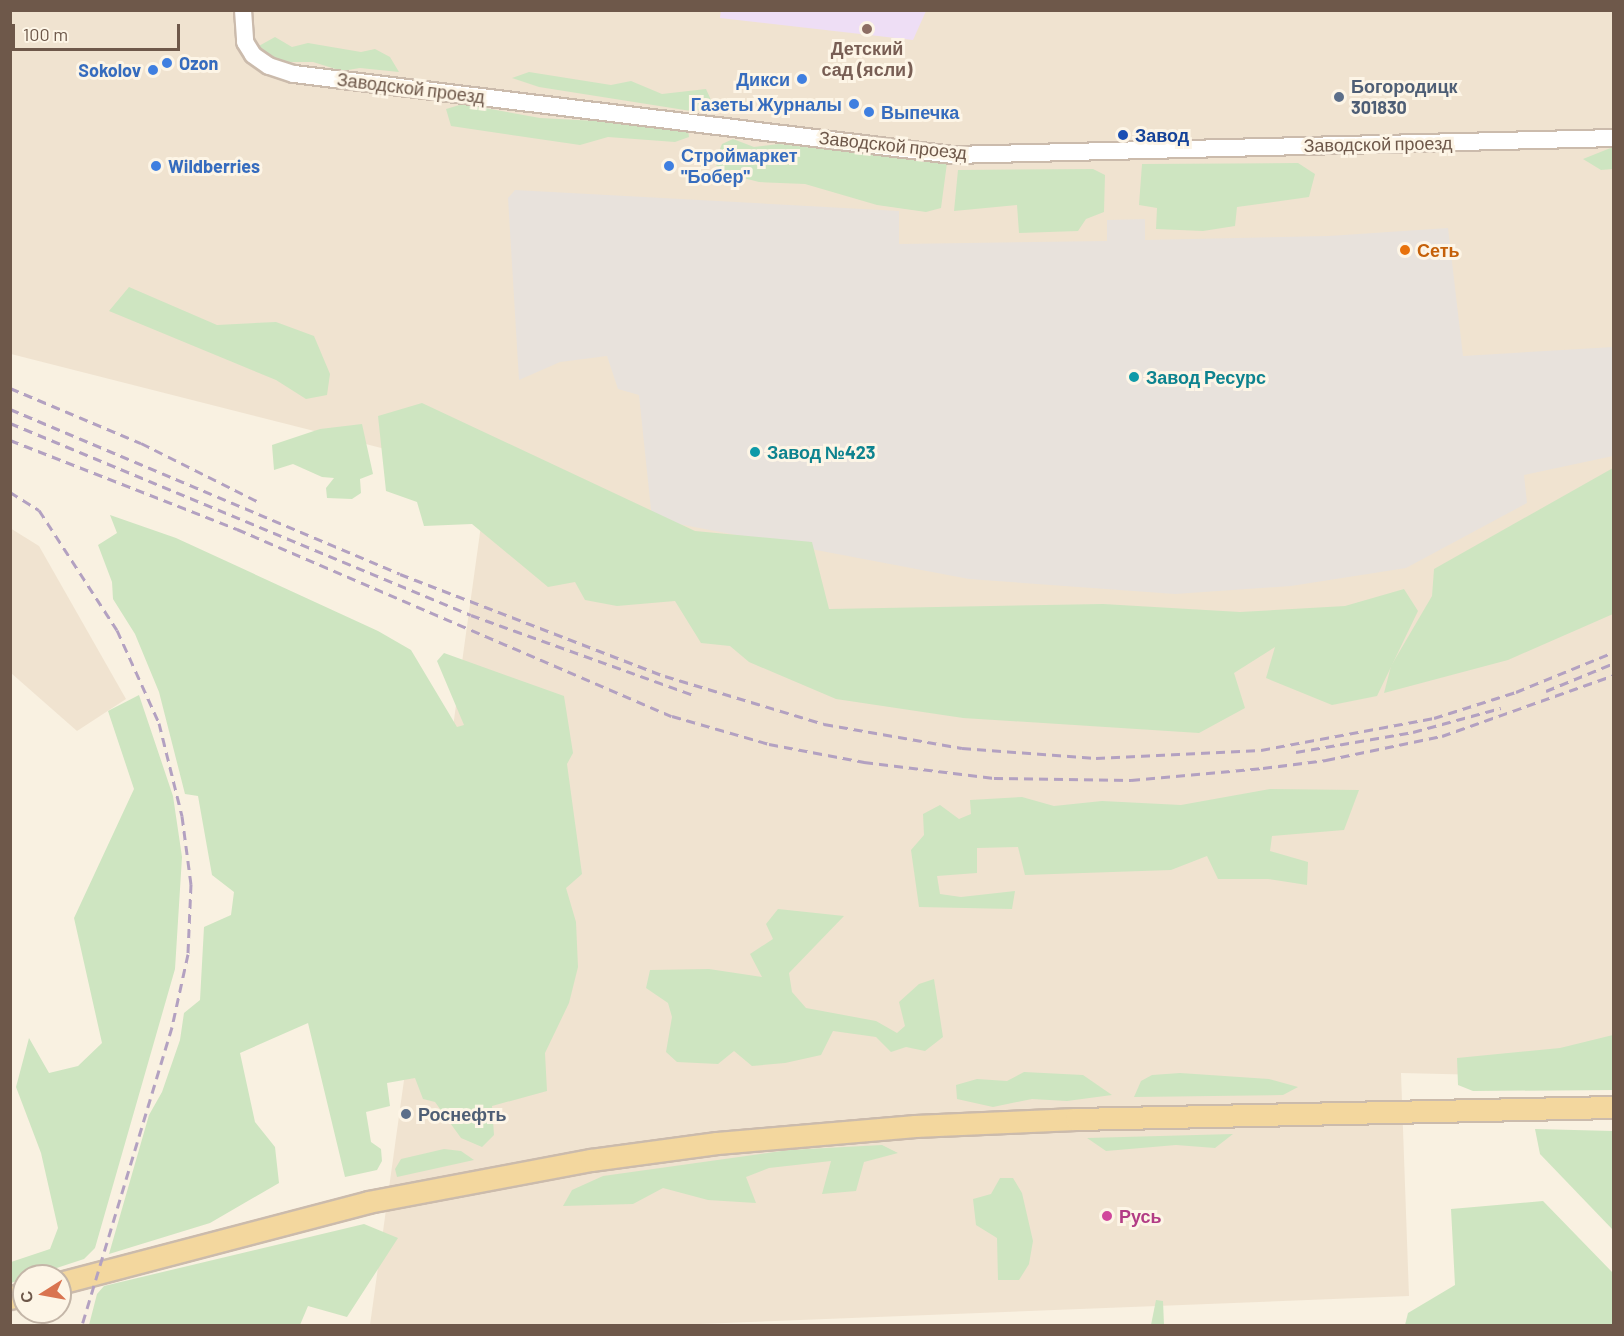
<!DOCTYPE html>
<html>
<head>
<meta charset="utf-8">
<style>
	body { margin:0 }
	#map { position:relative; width:1624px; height:1336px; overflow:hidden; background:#f9f1e1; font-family:Barlow,sans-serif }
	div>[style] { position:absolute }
	.residential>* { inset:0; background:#f0e3d0 }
	.industrial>* { inset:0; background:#e8e2dc }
	.education>* { inset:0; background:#eedef5 }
	.green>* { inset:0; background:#cee5c1 }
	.roads { filter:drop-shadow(2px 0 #cbbbac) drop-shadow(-2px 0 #cbbbac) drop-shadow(0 2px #cbbbac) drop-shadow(0 -2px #cbbbac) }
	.tertiary>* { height:16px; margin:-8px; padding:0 8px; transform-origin:8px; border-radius:8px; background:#fff }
	.primary>* { height:21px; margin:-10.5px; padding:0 10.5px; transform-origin:10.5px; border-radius:10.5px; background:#f3d79e }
	.rail>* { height:3px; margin-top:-1.5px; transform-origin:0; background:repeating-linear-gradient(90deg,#b3a1c1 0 9px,transparent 0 15px) }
	.dots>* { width:16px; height:16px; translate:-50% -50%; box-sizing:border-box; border:3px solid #fdf5e6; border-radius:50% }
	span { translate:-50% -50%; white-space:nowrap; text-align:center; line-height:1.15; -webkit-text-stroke:6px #fdf5e6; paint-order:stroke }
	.education-label { font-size:18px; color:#785e54; font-weight:700 }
	.shop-label { font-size:18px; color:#366cbe; font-weight:700 }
	.left { translate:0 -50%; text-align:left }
	.right { translate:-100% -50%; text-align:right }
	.service-label { font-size:18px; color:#4e5e75; font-weight:700 }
	.street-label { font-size:18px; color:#6e584a }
	.transit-label { font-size:18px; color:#164399; font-weight:700 }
	.food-label { font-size:18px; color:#c56008; font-weight:700 }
	.culture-label { font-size:18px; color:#0d838f; font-weight:700 }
	.hotel-label { font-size:18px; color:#b23c85; font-weight:700 }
	.frame { position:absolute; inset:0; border:12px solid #6e584a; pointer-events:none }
	.north { position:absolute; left:12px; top:1264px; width:60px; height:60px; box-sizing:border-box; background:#fdf5e6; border:2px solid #c4b6a8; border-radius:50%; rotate:259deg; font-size:16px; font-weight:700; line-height:24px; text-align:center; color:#6e584a }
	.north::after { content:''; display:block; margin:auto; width:21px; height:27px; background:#d97450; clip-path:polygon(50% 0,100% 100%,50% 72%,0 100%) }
	.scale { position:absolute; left:12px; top:24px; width:168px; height:27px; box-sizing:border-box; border:3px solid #6e584a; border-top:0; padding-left:8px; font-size:18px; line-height:21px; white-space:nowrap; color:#6e584a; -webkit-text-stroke:4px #fdf5e6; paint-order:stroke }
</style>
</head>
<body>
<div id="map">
	<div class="residential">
		<div style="clip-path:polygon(10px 11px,1613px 11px,1613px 1078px,1401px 1073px,1409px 1296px,674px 1325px,370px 1325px,488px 475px,11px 354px)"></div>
		<div style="clip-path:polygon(10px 528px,39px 546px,126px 699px,77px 731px,11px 673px)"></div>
	</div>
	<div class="industrial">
		<div style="clip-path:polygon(515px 190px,899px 211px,899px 244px,1107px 241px,1107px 220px,1145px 219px,1145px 240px,1329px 236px,1448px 228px,1463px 356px,1613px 347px,1613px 456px,1524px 475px,1527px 503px,1406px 568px,1291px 586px,1175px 594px,969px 579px,652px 519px,639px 395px,618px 389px,607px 356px,560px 362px,519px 380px,508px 198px)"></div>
	</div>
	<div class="education">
		<div style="clip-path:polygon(721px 10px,926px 10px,926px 11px,913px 40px,720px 18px)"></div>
	</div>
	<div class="green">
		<div style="clip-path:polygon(275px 37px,292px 47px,308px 43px,361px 52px,375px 49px,390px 57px,399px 72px,360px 68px,342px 71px,313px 62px,283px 62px,257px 47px)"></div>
		<div style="clip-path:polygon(529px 72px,611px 85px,631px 81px,662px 94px,706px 89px,711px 100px,707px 109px,691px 111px,539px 87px,512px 78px)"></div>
		<div style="clip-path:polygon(463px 104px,540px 118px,634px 123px,667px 130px,688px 130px,689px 137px,675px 142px,608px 137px,580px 145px,451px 126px,446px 109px)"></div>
		<div style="clip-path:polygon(733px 139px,754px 147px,779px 144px,947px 163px,941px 208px,926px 212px,877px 205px,805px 184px,759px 182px,724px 173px,716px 165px,718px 154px,722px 144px)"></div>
		<div style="clip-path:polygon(1613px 147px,1613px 169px,1601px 170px,1583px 159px)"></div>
		<div style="clip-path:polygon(1298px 163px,1315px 174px,1309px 197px,1237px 207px,1235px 226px,1203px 231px,1156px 229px,1157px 208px,1139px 205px,1142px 164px)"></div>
		<div style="clip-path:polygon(1093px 169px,1105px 175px,1104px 212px,1086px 219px,1078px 231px,1019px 233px,1017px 205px,954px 211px,958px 170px)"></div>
		<div style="clip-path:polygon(129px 287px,217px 325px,276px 322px,314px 336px,330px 374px,327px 395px,306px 399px,276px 380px,109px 311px)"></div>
		<div style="clip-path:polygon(422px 403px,695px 531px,812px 542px,829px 609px,1103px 604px,1240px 612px,1345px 606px,1404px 589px,1418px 611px,1377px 696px,1332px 705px,1266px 678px,1275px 647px,1234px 673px,1245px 708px,1199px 733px,963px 718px,836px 699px,749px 662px,730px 646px,701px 643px,675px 601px,617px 606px,585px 600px,575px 582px,548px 587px,472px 524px,424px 526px,417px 502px,386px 491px,378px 416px)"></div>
		<div style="clip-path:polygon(362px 424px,373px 474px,360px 479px,361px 493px,352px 499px,327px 498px,326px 488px,334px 478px,322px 477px,293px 464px,274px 470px,272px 445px,320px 429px)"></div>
		<div style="clip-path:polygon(1613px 468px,1613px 614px,1508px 660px,1384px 693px,1391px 666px,1432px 596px,1434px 569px)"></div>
		<div style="clip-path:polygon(110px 515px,176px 538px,378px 631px,411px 650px,457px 727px,464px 725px,437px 661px,444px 653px,564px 696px,573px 753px,567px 764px,582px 874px,566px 888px,576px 922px,578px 967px,569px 1003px,545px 1053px,547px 1091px,492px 1106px,494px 1135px,482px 1147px,461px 1138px,435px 1102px,423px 1099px,415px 1078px,387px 1083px,390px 1106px,366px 1112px,371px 1142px,381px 1149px,382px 1161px,377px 1170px,345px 1177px,308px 1023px,240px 1053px,255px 1122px,275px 1147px,279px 1183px,210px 1223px,109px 1254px,149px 1115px,162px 1092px,180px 1040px,184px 1013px,200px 1000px,204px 927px,231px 915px,234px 892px,212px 875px,198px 796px,185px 794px,159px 692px,135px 634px,113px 599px,112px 582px,98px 545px,117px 533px)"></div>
		<div style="clip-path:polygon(139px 695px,173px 796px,182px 857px,175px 969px,95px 1248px,84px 1259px,11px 1283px,11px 1262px,50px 1249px,58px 1228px,41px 1153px,16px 1087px,29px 1038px,49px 1073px,78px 1066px,102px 1043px,74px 918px,134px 789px,108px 711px)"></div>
		<div style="clip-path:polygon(1270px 789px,1359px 790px,1344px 830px,1272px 836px,1270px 851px,1308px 862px,1307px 885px,1268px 879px,1218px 879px,1207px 856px,1171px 870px,1025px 875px,1018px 847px,977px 848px,977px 873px,937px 876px,940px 894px,961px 897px,1015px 891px,1012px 909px,919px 907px,911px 850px,924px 835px,923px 814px,940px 805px,959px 819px,971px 814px,970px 800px,1022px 797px,1054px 806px,1102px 801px,1181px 805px)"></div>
		<div style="clip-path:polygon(778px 909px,844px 916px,789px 973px,792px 992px,806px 1008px,876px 1021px,897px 1033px,905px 1026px,899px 1002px,919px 984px,934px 979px,943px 1037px,925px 1051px,906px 1047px,891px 1052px,876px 1037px,833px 1031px,821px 1055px,785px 1063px,752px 1066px,734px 1051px,718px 1064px,677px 1062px,666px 1052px,672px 1017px,668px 1003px,646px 988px,650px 970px,709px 969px,762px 977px,750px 954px,773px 939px,766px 924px)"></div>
		<div style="clip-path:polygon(1613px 1035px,1613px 1090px,1473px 1091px,1458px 1085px,1457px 1058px,1560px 1048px)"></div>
		<div style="clip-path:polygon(1024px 1072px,1083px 1075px,1112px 1095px,1067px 1101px,1032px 1099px,993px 1107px,957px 1099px,956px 1085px,977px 1079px,1007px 1081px)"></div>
		<div style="clip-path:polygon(1180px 1073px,1269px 1079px,1298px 1087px,1283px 1095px,1134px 1097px,1141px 1081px,1152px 1075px)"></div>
		<div style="clip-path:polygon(1535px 1129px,1613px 1131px,1613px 1230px,1540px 1154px)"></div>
		<div style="clip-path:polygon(1233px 1134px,1215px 1148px,1176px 1145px,1106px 1151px,1087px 1138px)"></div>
		<div style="clip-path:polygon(882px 1145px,898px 1153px,864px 1162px,856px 1191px,822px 1194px,831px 1161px,769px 1168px,746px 1177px,756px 1203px,708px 1200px,663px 1188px,633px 1204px,563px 1206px,572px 1190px,603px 1176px,789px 1150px)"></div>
		<div style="clip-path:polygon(444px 1149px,461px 1151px,474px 1160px,397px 1177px,395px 1169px,401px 1159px)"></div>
		<div style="clip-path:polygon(1000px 1178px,1013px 1178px,1022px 1193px,1033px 1241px,1029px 1264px,1019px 1280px,998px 1280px,997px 1238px,976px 1225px,973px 1199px,991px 1194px)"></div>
		<div style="clip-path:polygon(1543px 1201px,1613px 1273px,1613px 1325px,1405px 1325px,1408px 1313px,1455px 1285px,1451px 1209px)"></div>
		<div style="clip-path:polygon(364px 1224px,398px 1238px,347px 1317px,308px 1306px,300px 1325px,89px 1325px,97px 1294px,104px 1286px)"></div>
		<div style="clip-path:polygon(1156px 1300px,1163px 1301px,1164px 1325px,1151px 1325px)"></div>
	</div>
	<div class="roads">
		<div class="tertiary">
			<div style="left:243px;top:10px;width:32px;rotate:86deg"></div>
			<div style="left:245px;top:42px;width:15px;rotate:58deg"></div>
			<div style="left:253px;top:55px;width:19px;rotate:35deg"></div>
			<div style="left:269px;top:66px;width:26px;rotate:18deg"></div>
			<div style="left:294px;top:74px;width:664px;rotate:7.01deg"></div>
			<div style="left:953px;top:155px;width:661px;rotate:-1.47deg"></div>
		</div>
		<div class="primary">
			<div style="left:60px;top:1283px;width:318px;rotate:-14.7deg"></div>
			<div style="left:368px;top:1202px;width:227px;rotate:-10.7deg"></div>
			<div style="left:591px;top:1160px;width:127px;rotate:-7.7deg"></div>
			<div style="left:717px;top:1143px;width:199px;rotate:-4.9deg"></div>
			<div style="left:915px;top:1126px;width:161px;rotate:-2.5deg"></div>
			<div style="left:1076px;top:1119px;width:538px;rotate:-1.28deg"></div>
			<div style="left:10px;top:1298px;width:15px;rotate:-20deg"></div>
		</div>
	</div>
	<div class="rail">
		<div style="left:10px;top:388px;width:142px;rotate:22.8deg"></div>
		<div style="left:141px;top:443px;width:130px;rotate:26.6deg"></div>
		<div style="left:10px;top:409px;width:423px;rotate:22.9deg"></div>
		<div style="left:400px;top:574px;width:284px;rotate:21.1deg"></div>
		<div style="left:665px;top:676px;width:166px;rotate:16.8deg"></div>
		<div style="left:824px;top:724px;width:140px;rotate:9.9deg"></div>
		<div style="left:962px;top:748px;width:134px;rotate:4.3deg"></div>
		<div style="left:1096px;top:758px;width:165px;rotate:-2.8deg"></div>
		<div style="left:1261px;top:750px;width:176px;rotate:-10.5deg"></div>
		<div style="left:1434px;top:718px;width:86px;rotate:-17.6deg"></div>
		<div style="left:1516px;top:692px;width:106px;rotate:-22.2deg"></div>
		<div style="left:10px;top:423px;width:499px;rotate:22.6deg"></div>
		<div style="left:471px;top:615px;width:236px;rotate:19.8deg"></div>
		<div style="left:10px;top:440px;width:244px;rotate:21.4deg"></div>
		<div style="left:237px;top:529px;width:473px;rotate:23.3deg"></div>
		<div style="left:672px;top:716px;width:101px;rotate:16.1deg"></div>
		<div style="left:769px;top:744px;width:97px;rotate:10.7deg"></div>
		<div style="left:864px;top:762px;width:131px;rotate:7deg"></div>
		<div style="left:994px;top:778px;width:137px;rotate:0.8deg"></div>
		<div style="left:1131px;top:780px;width:133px;rotate:-5.2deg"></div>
		<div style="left:1263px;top:768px;width:64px;rotate:-7.2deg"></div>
		<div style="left:1326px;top:760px;width:118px;rotate:-11.7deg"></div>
		<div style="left:1442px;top:736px;width:182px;rotate:-19.5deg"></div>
		<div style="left:10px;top:492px;width:34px;rotate:32deg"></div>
		<div style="left:39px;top:510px;width:143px;rotate:57deg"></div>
		<div style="left:117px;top:630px;width:102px;rotate:65.7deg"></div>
		<div style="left:159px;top:723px;width:96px;rotate:76.1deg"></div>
		<div style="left:182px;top:816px;width:69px;rotate:82.5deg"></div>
		<div style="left:191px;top:884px;width:70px;rotate:92.5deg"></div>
		<div style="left:188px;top:954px;width:75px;rotate:102.4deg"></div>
		<div style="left:172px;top:1027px;width:312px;rotate:106.8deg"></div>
		<div style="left:1546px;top:691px;width:74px;rotate:-22.4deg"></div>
		<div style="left:1296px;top:752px;width:119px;rotate:-9.7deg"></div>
		<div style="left:1413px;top:732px;width:91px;rotate:-15.3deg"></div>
	</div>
	<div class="dots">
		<div style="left:867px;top:29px;background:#8d6e63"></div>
		<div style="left:167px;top:63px;background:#3f7fe0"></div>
		<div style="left:153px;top:70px;background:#3f7fe0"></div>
		<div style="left:802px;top:79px;background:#3f7fe0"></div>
		<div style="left:1339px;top:97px;background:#5c6f8a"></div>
		<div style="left:854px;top:104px;background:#3f7fe0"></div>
		<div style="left:869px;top:112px;background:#3f7fe0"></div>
		<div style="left:1123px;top:135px;background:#1a4fb4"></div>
		<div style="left:156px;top:166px;background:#3f7fe0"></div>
		<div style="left:669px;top:166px;background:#3f7fe0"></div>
		<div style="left:1405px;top:250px;background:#e8710a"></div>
		<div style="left:1134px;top:377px;background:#0f9aa8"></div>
		<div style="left:755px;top:452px;background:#0f9aa8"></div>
		<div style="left:406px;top:1114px;background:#5c6f8a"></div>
		<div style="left:1107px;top:1216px;background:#d1479c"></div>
	</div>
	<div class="education-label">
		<span style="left:867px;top:59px">Детский<br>сад (ясли)</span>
	</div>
	<div class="shop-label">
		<span class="left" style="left:179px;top:63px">Ozon</span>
		<span class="right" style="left:141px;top:70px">Sokolov</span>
		<span class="right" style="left:790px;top:79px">Дикси</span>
		<span class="right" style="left:842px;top:104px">Газеты Журналы</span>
		<span class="left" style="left:881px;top:112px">Выпечка</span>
		<span class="left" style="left:681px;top:166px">Строймаркет<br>"Бобер"</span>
		<span class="left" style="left:168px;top:166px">Wildberries</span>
	</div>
	<div class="service-label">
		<span class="left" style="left:1351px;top:97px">Богородицк<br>301830</span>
		<span class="left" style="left:418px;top:1114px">Роснефть</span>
	</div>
	<div class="street-label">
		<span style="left:411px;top:88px;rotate:7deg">Заводской проезд</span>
		<span style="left:1378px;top:144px;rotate:-1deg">Заводской проезд</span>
		<span style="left:893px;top:145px;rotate:6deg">Заводской проезд</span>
	</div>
	<div class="transit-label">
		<span class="left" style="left:1135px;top:135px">Завод</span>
	</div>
	<div class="food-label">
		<span class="left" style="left:1417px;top:250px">Сеть</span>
	</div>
	<div class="culture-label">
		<span class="left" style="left:1146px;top:377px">Завод Ресурс</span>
		<span class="left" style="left:767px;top:452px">Завод №423</span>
	</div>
	<div class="hotel-label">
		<span class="left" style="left:1119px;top:1216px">Русь</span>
	</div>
	<div class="frame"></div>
	<div class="north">С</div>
	<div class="scale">100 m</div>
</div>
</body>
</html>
